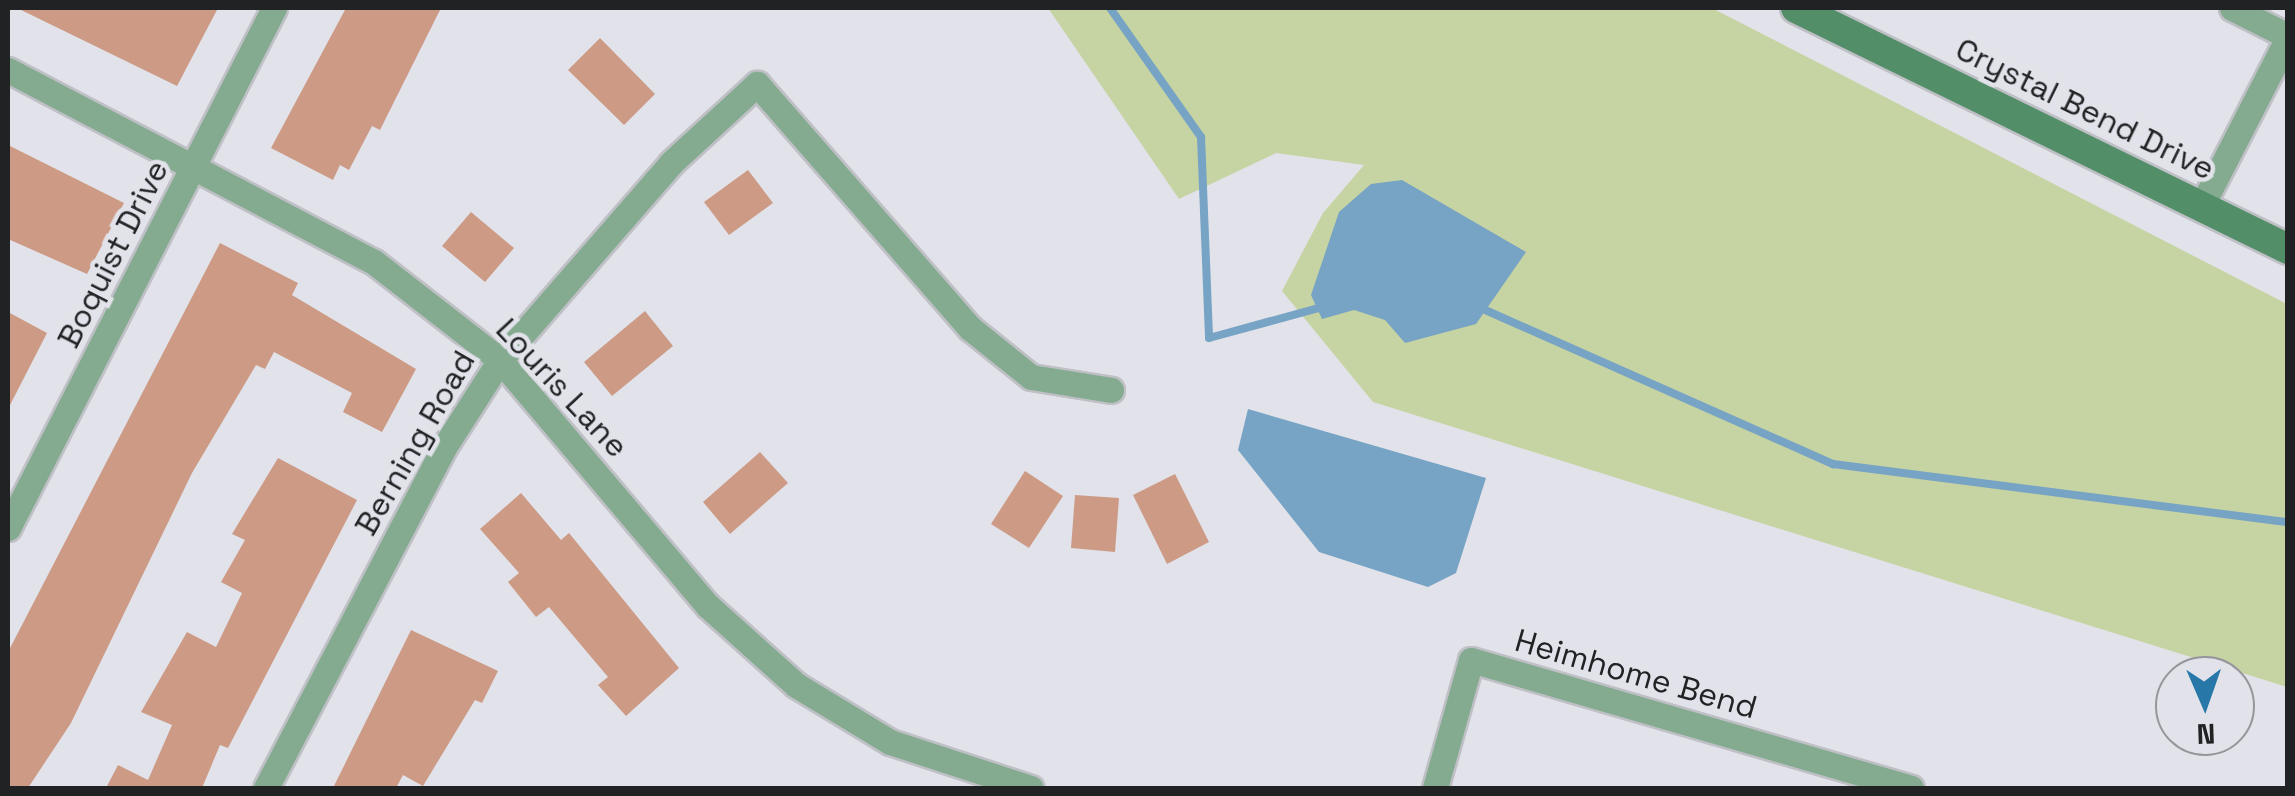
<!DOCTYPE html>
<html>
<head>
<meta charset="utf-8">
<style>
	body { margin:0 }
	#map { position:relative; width:2295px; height:796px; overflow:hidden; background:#e2e3ea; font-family:"Space Grotesk",sans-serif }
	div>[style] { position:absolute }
	.green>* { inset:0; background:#c6d3a3 }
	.water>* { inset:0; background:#77a3c4 }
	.stream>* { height:8px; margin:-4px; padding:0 4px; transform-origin:4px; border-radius:4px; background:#77a3c4 }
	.building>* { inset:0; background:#cc9a85 }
	.roads { filter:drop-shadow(2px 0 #bfc0c6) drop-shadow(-2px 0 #bfc0c6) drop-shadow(0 2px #bfc0c6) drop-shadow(0 -2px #bfc0c6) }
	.street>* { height:25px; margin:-12.5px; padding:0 12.5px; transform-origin:12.5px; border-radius:12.5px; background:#84ab90 }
	.secondary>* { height:30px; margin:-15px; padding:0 15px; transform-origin:15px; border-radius:15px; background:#528e68 }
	span { translate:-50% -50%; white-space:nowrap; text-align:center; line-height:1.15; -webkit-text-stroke:9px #e2e3ea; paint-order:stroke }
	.street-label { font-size:32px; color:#212224 }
	.frame { position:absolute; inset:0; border:10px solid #212224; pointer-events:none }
	.north { position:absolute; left:2155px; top:656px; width:100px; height:100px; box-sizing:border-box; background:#e2e3ea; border:2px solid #95969b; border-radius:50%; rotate:178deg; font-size:28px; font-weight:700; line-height:40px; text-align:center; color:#212224 }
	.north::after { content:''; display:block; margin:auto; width:35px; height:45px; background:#2877a9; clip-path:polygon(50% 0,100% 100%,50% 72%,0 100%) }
</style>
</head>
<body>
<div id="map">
	<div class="green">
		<div style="clip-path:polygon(1048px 8px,1712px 8px,2287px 304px,2287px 687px,1373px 402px,1282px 291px,1323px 213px,1364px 165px,1276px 153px,1179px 199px)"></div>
	</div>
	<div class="water">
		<div style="clip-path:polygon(1402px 180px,1526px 252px,1476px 324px,1405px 343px,1385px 320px,1354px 310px,1322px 319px,1311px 295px,1339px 212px,1371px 184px)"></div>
		<div style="clip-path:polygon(1248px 409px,1486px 478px,1456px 573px,1428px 587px,1319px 552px,1238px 450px)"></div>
	</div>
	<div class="stream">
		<div style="left:1110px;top:8px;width:158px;rotate:54.8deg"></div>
		<div style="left:1201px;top:137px;width:201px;rotate:87.7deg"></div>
		<div style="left:1209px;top:338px;width:117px;rotate:-15.3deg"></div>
		<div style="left:1474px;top:305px;width:393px;rotate:23.9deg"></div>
		<div style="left:1833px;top:464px;width:459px;rotate:7.3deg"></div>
	</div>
	<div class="building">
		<div style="clip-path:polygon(17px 8px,218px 8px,177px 86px)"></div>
		<div style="clip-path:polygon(346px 8px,441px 8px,380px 130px,372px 126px,349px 170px,340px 165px,333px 180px,271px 148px)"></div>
		<div style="clip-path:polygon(600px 38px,655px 94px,624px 125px,568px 70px)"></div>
		<div style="clip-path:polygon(8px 145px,124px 203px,87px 274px,8px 239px)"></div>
		<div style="clip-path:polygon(748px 170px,773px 203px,729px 235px,704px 202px)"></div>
		<div style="clip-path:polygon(471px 212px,514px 248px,485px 282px,442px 246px)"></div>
		<div style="clip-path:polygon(220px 243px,298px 283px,292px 295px,416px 369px,382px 432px,343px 412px,352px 393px,274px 352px,265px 369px,256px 365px,192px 473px,71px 723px,28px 788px,8px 788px,8px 652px)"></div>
		<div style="clip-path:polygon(645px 311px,673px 346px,612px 396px,584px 362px)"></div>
		<div style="clip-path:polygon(8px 312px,47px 333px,8px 409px)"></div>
		<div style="clip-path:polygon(760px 452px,788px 483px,730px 534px,703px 502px)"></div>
		<div style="clip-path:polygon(278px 458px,357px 500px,228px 748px,220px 745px,202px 788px,106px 788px,118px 765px,148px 780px,172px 725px,141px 712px,187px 632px,216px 647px,242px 593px,221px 582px,245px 540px,232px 534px)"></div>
		<div style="clip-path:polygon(1025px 471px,1063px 496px,1029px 548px,991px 524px)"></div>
		<div style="clip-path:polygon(1175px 474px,1209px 542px,1167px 564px,1133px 495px)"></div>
		<div style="clip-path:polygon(521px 493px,561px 540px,569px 533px,679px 668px,626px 716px,598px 685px,608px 677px,549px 607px,536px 617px,508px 582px,519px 573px,480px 529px)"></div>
		<div style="clip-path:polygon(1075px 495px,1119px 498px,1115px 552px,1071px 548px)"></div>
		<div style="clip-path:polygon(411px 630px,498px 671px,482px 703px,475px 700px,423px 786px,403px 775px,396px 788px,333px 788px)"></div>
	</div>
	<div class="roads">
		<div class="street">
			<div style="left:2232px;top:8px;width:63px;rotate:26.6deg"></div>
			<div style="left:8px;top:70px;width:413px;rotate:27.7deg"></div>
			<div style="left:374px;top:262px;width:160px;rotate:37.9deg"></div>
			<div style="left:500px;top:360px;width:322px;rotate:49.8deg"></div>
			<div style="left:708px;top:606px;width:118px;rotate:41.9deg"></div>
			<div style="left:796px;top:685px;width:110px;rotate:31.2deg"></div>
			<div style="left:890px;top:742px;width:148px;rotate:18.1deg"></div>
			<div style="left:2202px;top:205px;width:188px;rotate:-62.8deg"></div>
			<div style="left:8px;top:528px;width:584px;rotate:-62.91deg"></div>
			<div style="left:266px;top:788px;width:382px;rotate:-62.4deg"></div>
			<div style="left:443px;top:449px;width:106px;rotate:-57.4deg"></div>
			<div style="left:500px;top:360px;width:261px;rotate:-49deg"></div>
			<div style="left:671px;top:163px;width:117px;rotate:-42.6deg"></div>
			<div style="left:757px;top:84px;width:324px;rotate:48.9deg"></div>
			<div style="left:970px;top:328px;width:78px;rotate:38.8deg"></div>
			<div style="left:1031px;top:377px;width:81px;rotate:9.2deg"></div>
			<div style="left:1435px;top:788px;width:133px;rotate:-74.3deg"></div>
			<div style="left:1471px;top:660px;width:458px;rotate:16.2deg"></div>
		</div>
		<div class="secondary">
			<div style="left:1796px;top:8px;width:548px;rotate:26.1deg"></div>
		</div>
	</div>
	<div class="street-label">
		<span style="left:2085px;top:109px;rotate:26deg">Crystal Bend Drive</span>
		<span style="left:113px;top:254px;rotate:-63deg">Boquist Drive</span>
		<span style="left:562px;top:388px;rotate:47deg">Louris Lane</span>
		<span style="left:415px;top:443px;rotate:-60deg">Berning Road</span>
		<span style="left:1636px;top:674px;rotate:16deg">Heimhome Bend</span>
	</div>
	<div class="frame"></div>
	<div class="north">N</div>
</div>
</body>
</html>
